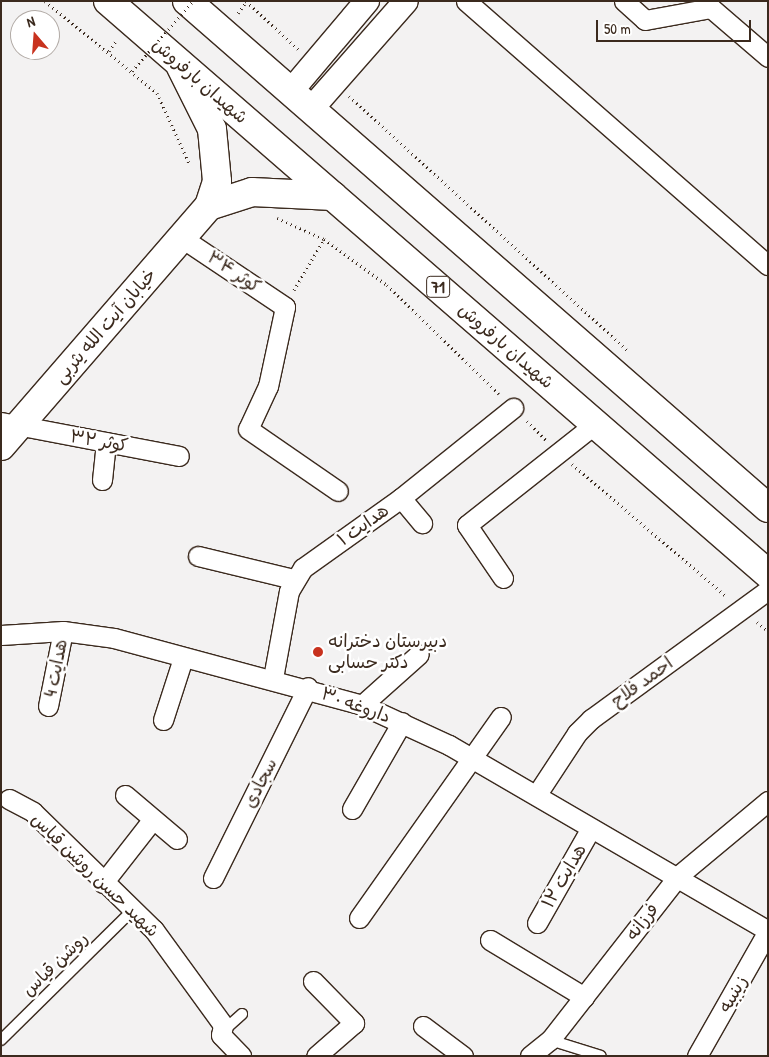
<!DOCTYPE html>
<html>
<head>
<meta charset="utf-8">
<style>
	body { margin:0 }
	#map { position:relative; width:769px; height:1057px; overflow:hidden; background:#f3f2f2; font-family:"Patrick Hand","Playpen Sans Arabic",sans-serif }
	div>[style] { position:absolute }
	.path>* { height:3px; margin-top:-1.5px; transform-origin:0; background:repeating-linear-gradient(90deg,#3b2a1e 0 1px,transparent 0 5px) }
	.roads { filter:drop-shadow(1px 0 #3b2a1e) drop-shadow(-1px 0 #3b2a1e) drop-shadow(0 1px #3b2a1e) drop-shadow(0 -1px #3b2a1e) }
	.service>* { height:10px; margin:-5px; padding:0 5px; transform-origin:5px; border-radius:5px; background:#fff }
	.minor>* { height:19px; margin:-9.5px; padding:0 9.5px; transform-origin:9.5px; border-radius:9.5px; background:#fff }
	.tertiary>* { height:24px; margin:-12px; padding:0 12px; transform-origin:12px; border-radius:12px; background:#fff }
	.secondary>* { height:28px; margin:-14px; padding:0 14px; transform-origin:14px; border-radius:14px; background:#fff }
	.trunk>* { height:28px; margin:-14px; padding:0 14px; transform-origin:14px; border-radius:14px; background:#fff }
	.path-bridge>* { height:3px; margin-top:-1.5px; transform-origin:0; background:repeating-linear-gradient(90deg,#3b2a1e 0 1px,transparent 0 5px) }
	.dots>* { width:14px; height:14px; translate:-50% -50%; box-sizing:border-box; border:2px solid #fff; border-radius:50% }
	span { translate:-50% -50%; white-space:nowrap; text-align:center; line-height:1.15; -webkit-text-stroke:5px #fff; paint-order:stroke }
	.shield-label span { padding:1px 4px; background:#fff; border:1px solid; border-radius:4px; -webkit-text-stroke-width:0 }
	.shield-label { font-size:16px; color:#3b2a1e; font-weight:700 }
	.street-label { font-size:18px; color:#3b2a1e }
	.poi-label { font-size:18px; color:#3b2a1e }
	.left { translate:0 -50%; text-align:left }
	.frame { position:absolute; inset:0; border:2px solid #3b2a1e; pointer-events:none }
	.north { position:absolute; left:10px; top:10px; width:50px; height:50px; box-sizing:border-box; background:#fff; border:1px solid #b1aaa5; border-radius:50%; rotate:342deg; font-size:14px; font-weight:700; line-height:20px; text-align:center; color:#3b2a1e }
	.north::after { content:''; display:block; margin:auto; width:18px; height:22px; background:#c8321e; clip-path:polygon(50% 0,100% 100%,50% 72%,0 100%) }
	.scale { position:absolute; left:596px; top:20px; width:155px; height:22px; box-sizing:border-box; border:2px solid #3b2a1e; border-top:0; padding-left:6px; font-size:15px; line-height:18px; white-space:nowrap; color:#3b2a1e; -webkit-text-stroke:4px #fff; paint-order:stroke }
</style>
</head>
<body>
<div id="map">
	<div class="path">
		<div style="left:45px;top:1px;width:145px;rotate:39.4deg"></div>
		<div style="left:157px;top:93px;width:79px;rotate:65.4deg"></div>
		<div style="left:246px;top:1px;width:72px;rotate:42.8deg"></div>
		<div style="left:238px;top:13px;width:14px;rotate:-54deg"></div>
		<div style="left:109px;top:51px;width:14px;rotate:-56deg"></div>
		<div style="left:349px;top:96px;width:379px;rotate:42.4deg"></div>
		<div style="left:277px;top:218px;width:51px;rotate:24.1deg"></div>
		<div style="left:324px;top:239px;width:78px;rotate:36.1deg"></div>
		<div style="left:387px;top:285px;width:156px;rotate:44.2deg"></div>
		<div style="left:294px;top:290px;width:59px;rotate:-59.5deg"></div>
		<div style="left:527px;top:421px;width:27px;rotate:45deg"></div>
		<div style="left:572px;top:464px;width:204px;rotate:40.6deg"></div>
		<div style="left:757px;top:622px;width:14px;rotate:39deg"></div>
	</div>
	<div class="roads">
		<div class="service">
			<div style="left:222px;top:1032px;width:27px;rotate:-42deg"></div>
			<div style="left:1px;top:1040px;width:184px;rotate:-44.6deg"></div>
			<div style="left:550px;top:1040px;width:53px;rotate:17.4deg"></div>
		</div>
		<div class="minor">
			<div style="left:466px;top:1px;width:401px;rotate:41.2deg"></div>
			<div style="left:624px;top:1px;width:28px;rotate:42deg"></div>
			<div style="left:645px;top:20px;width:67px;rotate:-10.3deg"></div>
			<div style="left:711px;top:8px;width:75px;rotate:40.7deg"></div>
			<div style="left:182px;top:238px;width:124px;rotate:33.8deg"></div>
			<div style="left:285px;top:307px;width:81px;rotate:102.1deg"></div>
			<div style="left:268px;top:386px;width:47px;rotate:114.9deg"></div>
			<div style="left:248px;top:429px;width:109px;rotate:34.6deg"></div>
			<div style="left:1px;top:422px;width:181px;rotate:10.8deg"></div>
			<div style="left:102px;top:480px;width:38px;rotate:-84deg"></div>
			<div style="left:401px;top:498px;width:33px;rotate:50deg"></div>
			<div style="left:198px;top:556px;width:98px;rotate:13.6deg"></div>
			<div style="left:503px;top:578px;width:64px;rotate:-124.2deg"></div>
			<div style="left:467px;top:525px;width:163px;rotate:-38.3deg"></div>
			<div style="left:1px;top:635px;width:62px;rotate:-3.7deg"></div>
			<div style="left:63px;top:631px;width:51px;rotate:7.8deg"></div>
			<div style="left:114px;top:638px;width:257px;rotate:15.1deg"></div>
			<div style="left:362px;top:705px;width:96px;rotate:24.7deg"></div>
			<div style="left:449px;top:745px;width:369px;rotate:30.2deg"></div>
			<div style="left:273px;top:678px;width:88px;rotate:-79.6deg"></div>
			<div style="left:289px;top:591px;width:27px;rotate:-59deg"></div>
			<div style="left:303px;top:568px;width:120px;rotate:-35.5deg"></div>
			<div style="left:401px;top:498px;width:144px;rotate:-38.8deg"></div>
			<div style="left:362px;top:705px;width:76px;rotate:-41.8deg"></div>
			<div style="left:48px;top:706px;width:76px;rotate:-78.7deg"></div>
			<div style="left:163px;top:720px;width:65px;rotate:-72.1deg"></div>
			<div style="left:537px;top:794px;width:73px;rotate:-56.7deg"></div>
			<div style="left:577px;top:733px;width:20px;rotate:-45deg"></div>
			<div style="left:591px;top:719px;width:219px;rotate:-36.1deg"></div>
			<div style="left:125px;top:795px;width:68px;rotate:40.2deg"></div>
			<div style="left:9px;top:799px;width:27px;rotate:28deg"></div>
			<div style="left:33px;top:812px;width:169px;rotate:44.3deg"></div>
			<div style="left:154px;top:930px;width:117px;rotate:54deg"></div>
			<div style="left:223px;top:1025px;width:10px;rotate:101deg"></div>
			<div style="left:221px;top:1035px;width:29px;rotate:46deg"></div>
			<div style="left:352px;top:809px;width:100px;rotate:-60.1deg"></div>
			<div style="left:213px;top:878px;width:213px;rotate:-63.6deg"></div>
			<div style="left:103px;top:883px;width:81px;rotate:-52deg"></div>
			<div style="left:359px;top:918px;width:246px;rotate:-54.8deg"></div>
			<div style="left:537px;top:923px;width:109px;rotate:-60.4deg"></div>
			<div style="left:490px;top:940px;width:110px;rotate:31.2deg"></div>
			<div style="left:313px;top:981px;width:59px;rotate:45.7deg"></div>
			<div style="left:354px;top:1023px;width:50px;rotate:139deg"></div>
			<div style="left:423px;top:1026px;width:50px;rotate:36.9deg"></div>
			<div style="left:530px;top:1056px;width:26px;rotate:-39deg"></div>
			<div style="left:550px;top:1040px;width:208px;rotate:-52deg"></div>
			<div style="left:678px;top:876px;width:117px;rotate:-39.8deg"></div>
			<div style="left:697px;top:1056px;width:144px;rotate:-60.4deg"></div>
		</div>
		<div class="tertiary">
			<div style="left:291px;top:91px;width:118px;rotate:-49.8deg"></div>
			<div style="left:312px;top:108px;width:142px;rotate:-48.7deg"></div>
		</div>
		<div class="secondary">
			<div style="left:209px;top:206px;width:45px;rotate:-18deg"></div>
			<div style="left:252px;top:192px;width:81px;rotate:2.8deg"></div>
			<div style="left:1px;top:446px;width:318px;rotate:-49.1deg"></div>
			<div style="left:209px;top:206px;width:26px;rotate:-72deg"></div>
			<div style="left:217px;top:181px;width:52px;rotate:-95.5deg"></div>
			<div style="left:212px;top:129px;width:69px;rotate:-116.6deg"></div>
		</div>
		<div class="trunk">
			<div style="left:108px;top:1px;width:874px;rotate:40.96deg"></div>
			<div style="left:187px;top:1px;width:771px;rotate:41.11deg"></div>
		</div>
	</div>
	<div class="path-bridge">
		<div style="left:132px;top:71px;width:93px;rotate:-48.9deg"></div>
	</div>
	<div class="dots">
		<div style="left:318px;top:652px;background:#c8321e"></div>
	</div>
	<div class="shield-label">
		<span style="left:438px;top:287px">71</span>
	</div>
	<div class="street-label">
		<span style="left:200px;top:81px;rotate:41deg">شهیدان بارفروش</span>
		<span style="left:234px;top:272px;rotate:34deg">کوثر ۳۴</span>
		<span style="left:105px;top:326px;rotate:-49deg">خیابان آیت الله یثربی</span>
		<span style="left:506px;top:346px;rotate:41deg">شهیدان بارفروش</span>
		<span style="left:99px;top:441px;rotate:10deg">کوثر ۳۲</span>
		<span style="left:363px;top:525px;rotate:-35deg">هدایت ۱</span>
		<span style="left:56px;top:668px;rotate:-79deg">هدایت 4</span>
		<span style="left:642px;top:682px;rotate:-36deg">احمد فلاح</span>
		<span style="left:356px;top:705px;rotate:20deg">داروغه ۳۰</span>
		<span style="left:260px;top:783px;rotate:-63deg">سجادی</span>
		<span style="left:95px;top:875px;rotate:44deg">شهید حسن روشن قیاس</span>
		<span style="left:564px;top:876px;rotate:-60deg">هدایت ۱۲</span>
		<span style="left:642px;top:922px;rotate:-52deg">فرزانه</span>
		<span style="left:55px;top:964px;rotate:-44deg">روشن قیاس</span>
		<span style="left:733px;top:994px;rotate:-60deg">زینبیه</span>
	</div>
	<div class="poi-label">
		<span class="left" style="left:328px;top:652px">دبیرستان دخترانه<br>دکتر حسابی</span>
	</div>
	<div class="frame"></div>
	<div class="north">N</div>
	<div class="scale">50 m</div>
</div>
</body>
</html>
